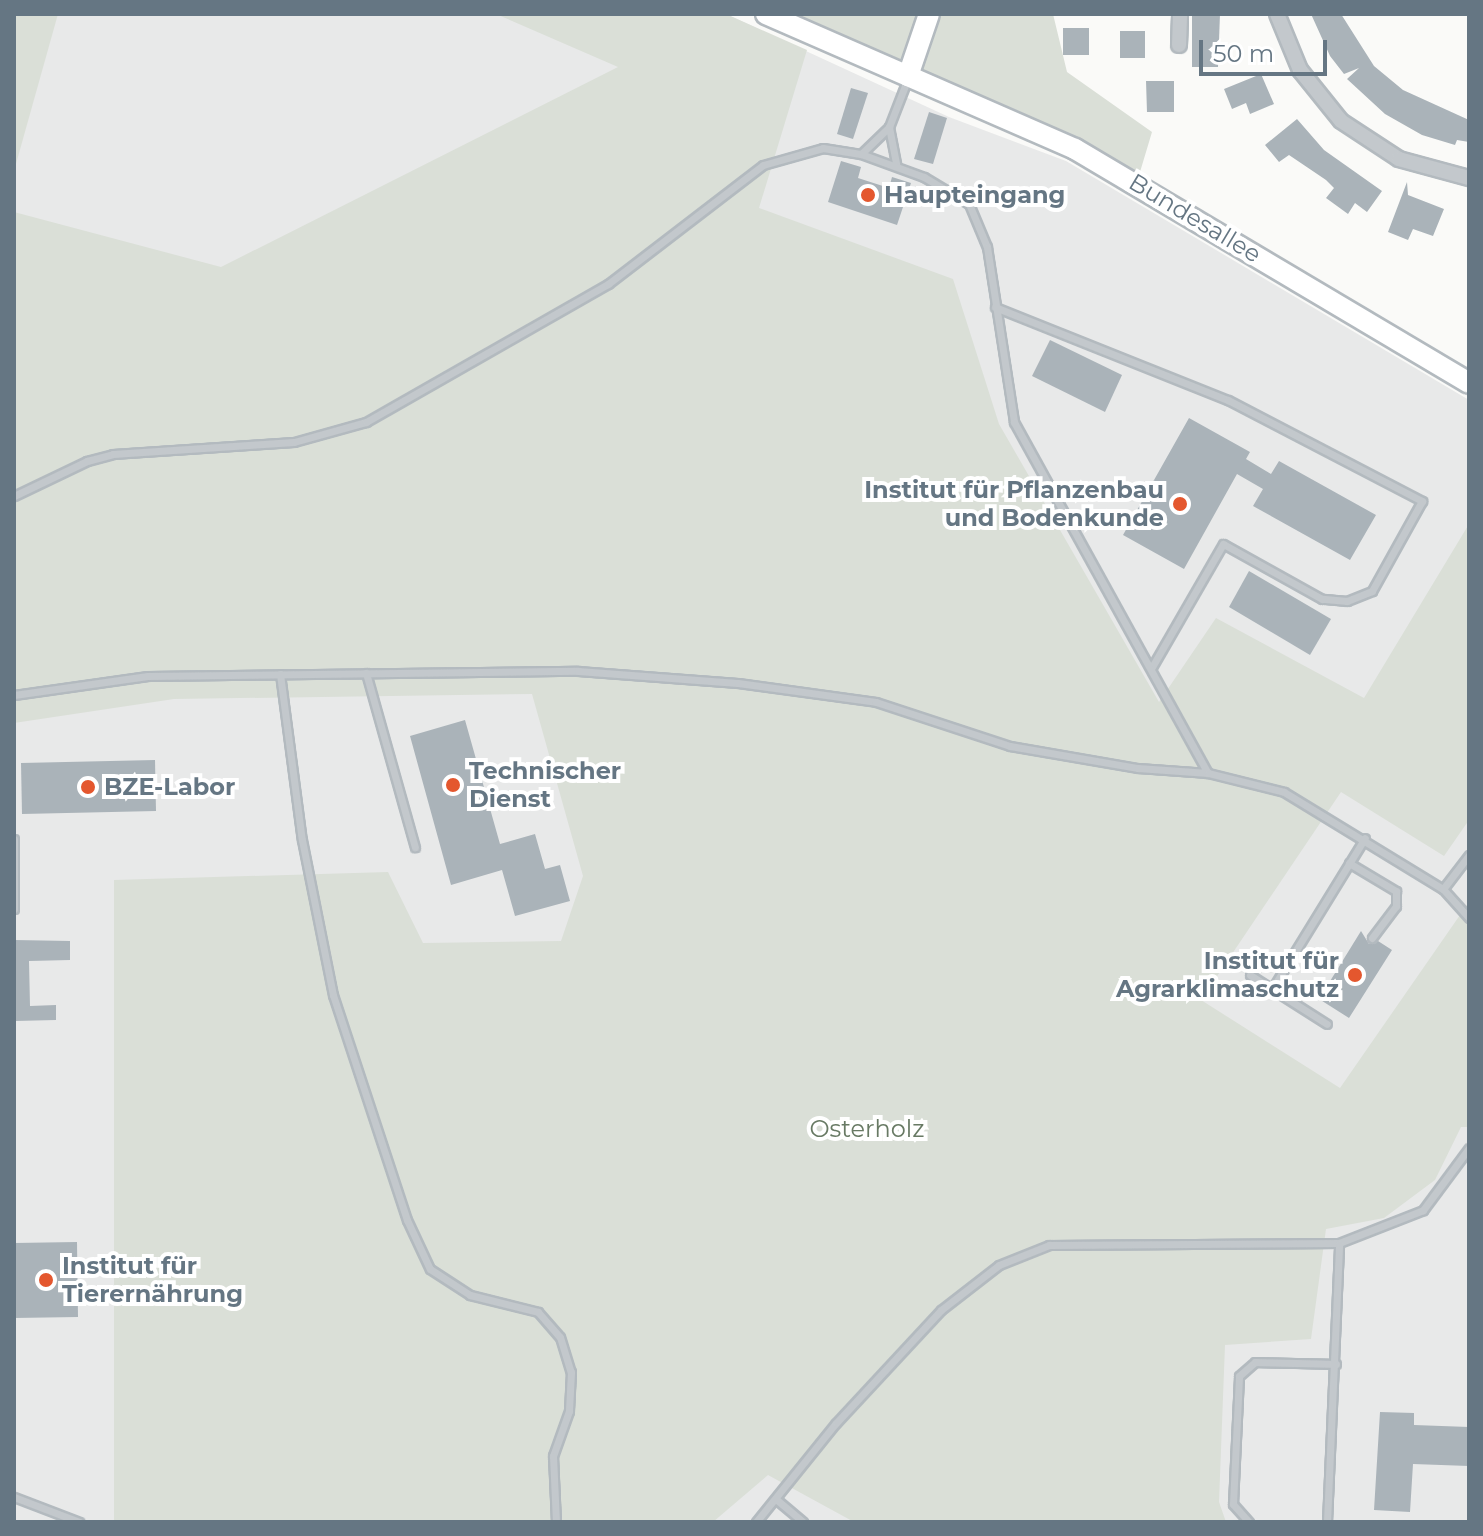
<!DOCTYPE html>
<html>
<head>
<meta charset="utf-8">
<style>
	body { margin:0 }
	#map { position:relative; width:1483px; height:1536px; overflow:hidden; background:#fafaf8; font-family:Montserrat,sans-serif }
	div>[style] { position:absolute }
	.built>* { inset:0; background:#e8e9e9 }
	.green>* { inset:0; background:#dadfd7 }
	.building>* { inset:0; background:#aab3b9 }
	.roads { filter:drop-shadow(2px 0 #b3babf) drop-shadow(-2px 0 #b3babf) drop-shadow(0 2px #b3babf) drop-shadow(0 -2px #b3babf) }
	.lane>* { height:7px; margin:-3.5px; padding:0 3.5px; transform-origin:3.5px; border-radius:3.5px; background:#c3c8cc }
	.street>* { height:14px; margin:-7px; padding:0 7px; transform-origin:7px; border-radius:7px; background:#c3c8cc }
	.secondary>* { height:20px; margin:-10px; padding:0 10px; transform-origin:10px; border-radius:10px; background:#fff }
	.dots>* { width:22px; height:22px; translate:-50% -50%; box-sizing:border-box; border:4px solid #fff; border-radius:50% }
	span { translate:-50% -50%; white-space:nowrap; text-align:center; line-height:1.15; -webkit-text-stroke:8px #fff; paint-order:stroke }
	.poi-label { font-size:24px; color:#657683; font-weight:700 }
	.left { translate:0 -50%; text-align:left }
	.right { translate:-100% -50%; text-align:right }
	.street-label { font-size:24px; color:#657683 }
	.park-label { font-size:24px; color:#687a64 }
	.frame { position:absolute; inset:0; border:16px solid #657683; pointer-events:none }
	.scale { position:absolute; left:1199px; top:40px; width:128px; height:36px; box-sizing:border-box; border:4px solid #657683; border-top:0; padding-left:10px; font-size:24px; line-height:28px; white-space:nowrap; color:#657683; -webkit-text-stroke:6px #fff; paint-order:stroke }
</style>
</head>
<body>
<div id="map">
	<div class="built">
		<div style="clip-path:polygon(14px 14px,726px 14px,949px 117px,1066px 161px,1469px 400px,1469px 1522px,14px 1522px)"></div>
	</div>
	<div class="green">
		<div style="clip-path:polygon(14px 14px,58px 14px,14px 171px)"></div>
		<div style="clip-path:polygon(496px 14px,726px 14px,807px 50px,759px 208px,953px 279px,999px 424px,1159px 702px,1216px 618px,1364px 698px,1469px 524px,1469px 820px,1444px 856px,1341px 792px,1201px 1000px,1340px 1088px,1469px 902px,1469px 1127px,1461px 1127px,1435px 1180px,1384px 1218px,1326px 1229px,1311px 1339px,1225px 1345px,1219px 1502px,1226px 1522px,854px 1522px,768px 1475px,713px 1522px,114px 1522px,114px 880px,388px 872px,423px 943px,561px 941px,583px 876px,532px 694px,174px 699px,14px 723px,14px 212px,221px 267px,618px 67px)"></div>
		<div style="clip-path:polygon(766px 14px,1053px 14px,1067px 72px,1152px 132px,1137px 182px)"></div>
	</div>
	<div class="building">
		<div style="clip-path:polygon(1192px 14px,1220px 14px,1218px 67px,1192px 67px)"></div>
		<div style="clip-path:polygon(1311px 14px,1341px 14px,1374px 66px,1403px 90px,1469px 120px,1469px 142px,1457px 140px,1455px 145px,1422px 135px,1385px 114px,1347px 79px,1359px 68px,1344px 74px,1330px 56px)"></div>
		<div style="clip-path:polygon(1063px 28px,1089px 28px,1089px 55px,1063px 55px)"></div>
		<div style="clip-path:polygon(1120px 31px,1145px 31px,1145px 58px,1120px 58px)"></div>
		<div style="clip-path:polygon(1261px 74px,1274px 104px,1250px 114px,1246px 103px,1232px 109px,1224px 89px)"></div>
		<div style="clip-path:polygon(1146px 81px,1174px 81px,1174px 112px,1147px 112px)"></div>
		<div style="clip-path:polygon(851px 88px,868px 93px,853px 139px,837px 134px)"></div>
		<div style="clip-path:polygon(929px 112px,947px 118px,933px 164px,914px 159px)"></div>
		<div style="clip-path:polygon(1297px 119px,1324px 150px,1382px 191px,1367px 212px,1355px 203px,1348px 214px,1326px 198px,1334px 188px,1326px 180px,1289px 155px,1279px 162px,1265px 145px)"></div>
		<div style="clip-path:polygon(841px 161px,861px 167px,858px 178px,889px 188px,892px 177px,911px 183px,897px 225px,828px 202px)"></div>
		<div style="clip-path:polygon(1407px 182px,1408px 195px,1444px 209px,1433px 236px,1413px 229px,1408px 240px,1388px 232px)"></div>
		<div style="clip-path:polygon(1050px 340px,1122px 375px,1105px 412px,1032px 376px)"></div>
		<div style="clip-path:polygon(1189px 418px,1250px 452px,1246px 459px,1271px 474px,1279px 461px,1376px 515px,1350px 560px,1253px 506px,1263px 489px,1237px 474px,1184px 569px,1123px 535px)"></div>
		<div style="clip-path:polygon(1249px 571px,1331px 619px,1310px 655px,1229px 607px)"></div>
		<div style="clip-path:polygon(465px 720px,500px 844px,535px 834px,545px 869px,560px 865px,570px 901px,515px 916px,502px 870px,451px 885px,410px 736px)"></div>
		<div style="clip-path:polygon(155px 760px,156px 811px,22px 814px,21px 763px)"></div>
		<div style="clip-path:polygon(1361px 931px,1369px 944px,1378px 941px,1392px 950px,1349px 1018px,1319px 999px)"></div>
		<div style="clip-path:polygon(14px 940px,70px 941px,70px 960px,29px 961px,30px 1006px,56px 1005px,56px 1020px,15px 1021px)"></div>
		<div style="clip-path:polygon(77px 1242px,78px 1317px,14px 1318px,14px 1243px)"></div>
		<div style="clip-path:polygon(1380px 1412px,1414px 1413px,1414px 1425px,1469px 1427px,1469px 1466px,1413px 1464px,1410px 1512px,1374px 1510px)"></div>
	</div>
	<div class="roads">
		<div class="lane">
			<div style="left:889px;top:127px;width:38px;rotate:79deg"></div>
			<div style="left:861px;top:154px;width:39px;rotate:-44deg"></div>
			<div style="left:889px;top:127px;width:53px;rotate:-68.8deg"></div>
			<div style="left:995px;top:307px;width:251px;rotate:21.8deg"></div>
			<div style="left:1228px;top:400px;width:219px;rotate:27.5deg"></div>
			<div style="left:1422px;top:501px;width:103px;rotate:119.1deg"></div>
			<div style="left:1372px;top:591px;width:27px;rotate:158deg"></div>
			<div style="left:1347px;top:601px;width:25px;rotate:-175deg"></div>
			<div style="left:1322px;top:599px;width:113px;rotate:-150.9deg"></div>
			<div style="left:1223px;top:544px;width:142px;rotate:120deg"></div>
			<div style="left:14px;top:496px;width:81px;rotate:-25.6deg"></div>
			<div style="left:87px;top:461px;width:27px;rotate:-15deg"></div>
			<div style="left:113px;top:454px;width:181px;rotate:-3.8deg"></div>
			<div style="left:294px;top:442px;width:75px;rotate:-15.5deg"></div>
			<div style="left:366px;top:422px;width:279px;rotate:-29.7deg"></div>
			<div style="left:608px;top:284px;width:195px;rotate:-37.5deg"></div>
			<div style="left:763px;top:165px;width:62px;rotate:-15.8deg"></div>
			<div style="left:823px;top:148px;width:38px;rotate:9deg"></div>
			<div style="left:861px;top:154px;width:67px;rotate:20.1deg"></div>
			<div style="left:924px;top:177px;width:52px;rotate:31deg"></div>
			<div style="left:969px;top:204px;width:47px;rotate:67.3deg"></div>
			<div style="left:987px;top:247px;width:177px;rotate:81.2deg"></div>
			<div style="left:1014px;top:422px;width:401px;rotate:61.1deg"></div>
			<div style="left:366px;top:673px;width:181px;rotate:74.3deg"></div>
			<div style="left:280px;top:674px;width:167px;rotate:82.5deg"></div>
			<div style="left:302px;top:840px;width:158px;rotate:78.7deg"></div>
			<div style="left:333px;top:995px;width:237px;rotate:71.8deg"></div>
			<div style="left:407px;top:1220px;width:54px;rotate:64.9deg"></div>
			<div style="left:430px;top:1269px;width:48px;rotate:33deg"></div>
			<div style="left:470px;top:1295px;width:70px;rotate:14deg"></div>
			<div style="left:538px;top:1312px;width:33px;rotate:49deg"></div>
			<div style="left:560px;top:1337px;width:37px;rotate:73deg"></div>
			<div style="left:571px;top:1372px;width:39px;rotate:93deg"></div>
			<div style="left:569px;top:1411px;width:48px;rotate:109.6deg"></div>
			<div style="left:553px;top:1456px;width:66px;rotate:87.4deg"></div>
			<div style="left:14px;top:695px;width:135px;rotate:-8.1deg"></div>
			<div style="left:148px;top:676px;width:430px;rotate:-0.7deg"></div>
			<div style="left:578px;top:671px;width:160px;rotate:4.3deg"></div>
			<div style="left:738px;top:683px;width:139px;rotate:7.8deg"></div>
			<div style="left:876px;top:702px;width:141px;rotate:18.2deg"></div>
			<div style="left:1010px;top:746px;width:130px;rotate:9.8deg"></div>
			<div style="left:1138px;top:768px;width:70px;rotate:4.1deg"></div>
			<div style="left:1208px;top:773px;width:78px;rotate:14deg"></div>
			<div style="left:1284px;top:792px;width:186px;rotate:31.4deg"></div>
			<div style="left:1443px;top:889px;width:39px;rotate:48deg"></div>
			<div style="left:14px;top:839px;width:70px;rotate:90deg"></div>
			<div style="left:1349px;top:863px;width:55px;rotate:30.8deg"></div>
			<div style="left:1396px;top:891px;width:15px;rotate:90deg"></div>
			<div style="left:1396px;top:906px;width:40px;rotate:127deg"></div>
			<div style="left:1443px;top:889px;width:43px;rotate:-52.6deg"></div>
			<div style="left:1250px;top:975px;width:91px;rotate:32.5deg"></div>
			<div style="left:1272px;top:989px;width:177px;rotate:-58.4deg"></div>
			<div style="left:14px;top:1497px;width:70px;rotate:21deg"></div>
			<div style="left:777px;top:1500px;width:34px;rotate:40deg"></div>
			<div style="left:756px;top:1522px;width:127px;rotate:-51.1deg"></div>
			<div style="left:836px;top:1423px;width:154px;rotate:-47.1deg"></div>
			<div style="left:941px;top:1310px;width:73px;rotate:-37.8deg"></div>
			<div style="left:999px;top:1265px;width:54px;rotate:-21.8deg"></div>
			<div style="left:1049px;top:1245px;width:290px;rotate:-0.4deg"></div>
			<div style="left:1339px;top:1243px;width:90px;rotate:-21.4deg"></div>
			<div style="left:1423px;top:1210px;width:77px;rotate:-53.4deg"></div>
			<div style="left:1249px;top:1522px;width:24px;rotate:-132deg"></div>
			<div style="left:1233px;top:1504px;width:128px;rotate:-87.3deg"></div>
			<div style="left:1239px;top:1376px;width:21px;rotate:-41deg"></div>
			<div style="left:1255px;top:1362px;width:81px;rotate:1.4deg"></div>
			<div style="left:1327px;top:1522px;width:279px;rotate:-87.5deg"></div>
		</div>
		<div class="street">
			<div style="left:1277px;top:14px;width:61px;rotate:67.7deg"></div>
			<div style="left:1300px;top:70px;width:65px;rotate:51.2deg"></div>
			<div style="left:1341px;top:121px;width:69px;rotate:33.2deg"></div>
			<div style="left:1399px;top:159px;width:73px;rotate:15.2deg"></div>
			<div style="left:1179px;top:45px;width:31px;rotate:-88deg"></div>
		</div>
		<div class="secondary">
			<div style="left:766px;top:14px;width:337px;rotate:23.6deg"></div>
			<div style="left:1075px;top:149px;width:458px;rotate:30.7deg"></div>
			<div style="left:908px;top:76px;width:65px;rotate:-71.3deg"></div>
		</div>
	</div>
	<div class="dots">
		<div style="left:868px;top:195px;background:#e4572e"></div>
		<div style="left:1180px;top:504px;background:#e4572e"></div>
		<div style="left:453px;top:785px;background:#e4572e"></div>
		<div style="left:88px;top:787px;background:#e4572e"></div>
		<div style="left:1355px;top:975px;background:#e4572e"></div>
		<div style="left:46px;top:1280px;background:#e4572e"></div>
	</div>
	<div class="poi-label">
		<span class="left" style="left:884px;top:195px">Haupteingang</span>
		<span class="right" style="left:1164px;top:504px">Institut für Pflanzenbau<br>und Bodenkunde</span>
		<span class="left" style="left:469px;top:785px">Technischer<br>Dienst</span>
		<span class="left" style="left:104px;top:787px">BZE-Labor</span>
		<span class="right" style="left:1339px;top:975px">Institut für<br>Agrarklimaschutz</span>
		<span class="left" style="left:62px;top:1280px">Institut für<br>Tierernährung</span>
	</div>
	<div class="street-label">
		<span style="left:1195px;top:218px;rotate:31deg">Bundesallee</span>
	</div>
	<div class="park-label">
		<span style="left:867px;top:1129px">Osterholz</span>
	</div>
	<div class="frame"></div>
	<div class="scale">50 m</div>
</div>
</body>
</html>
